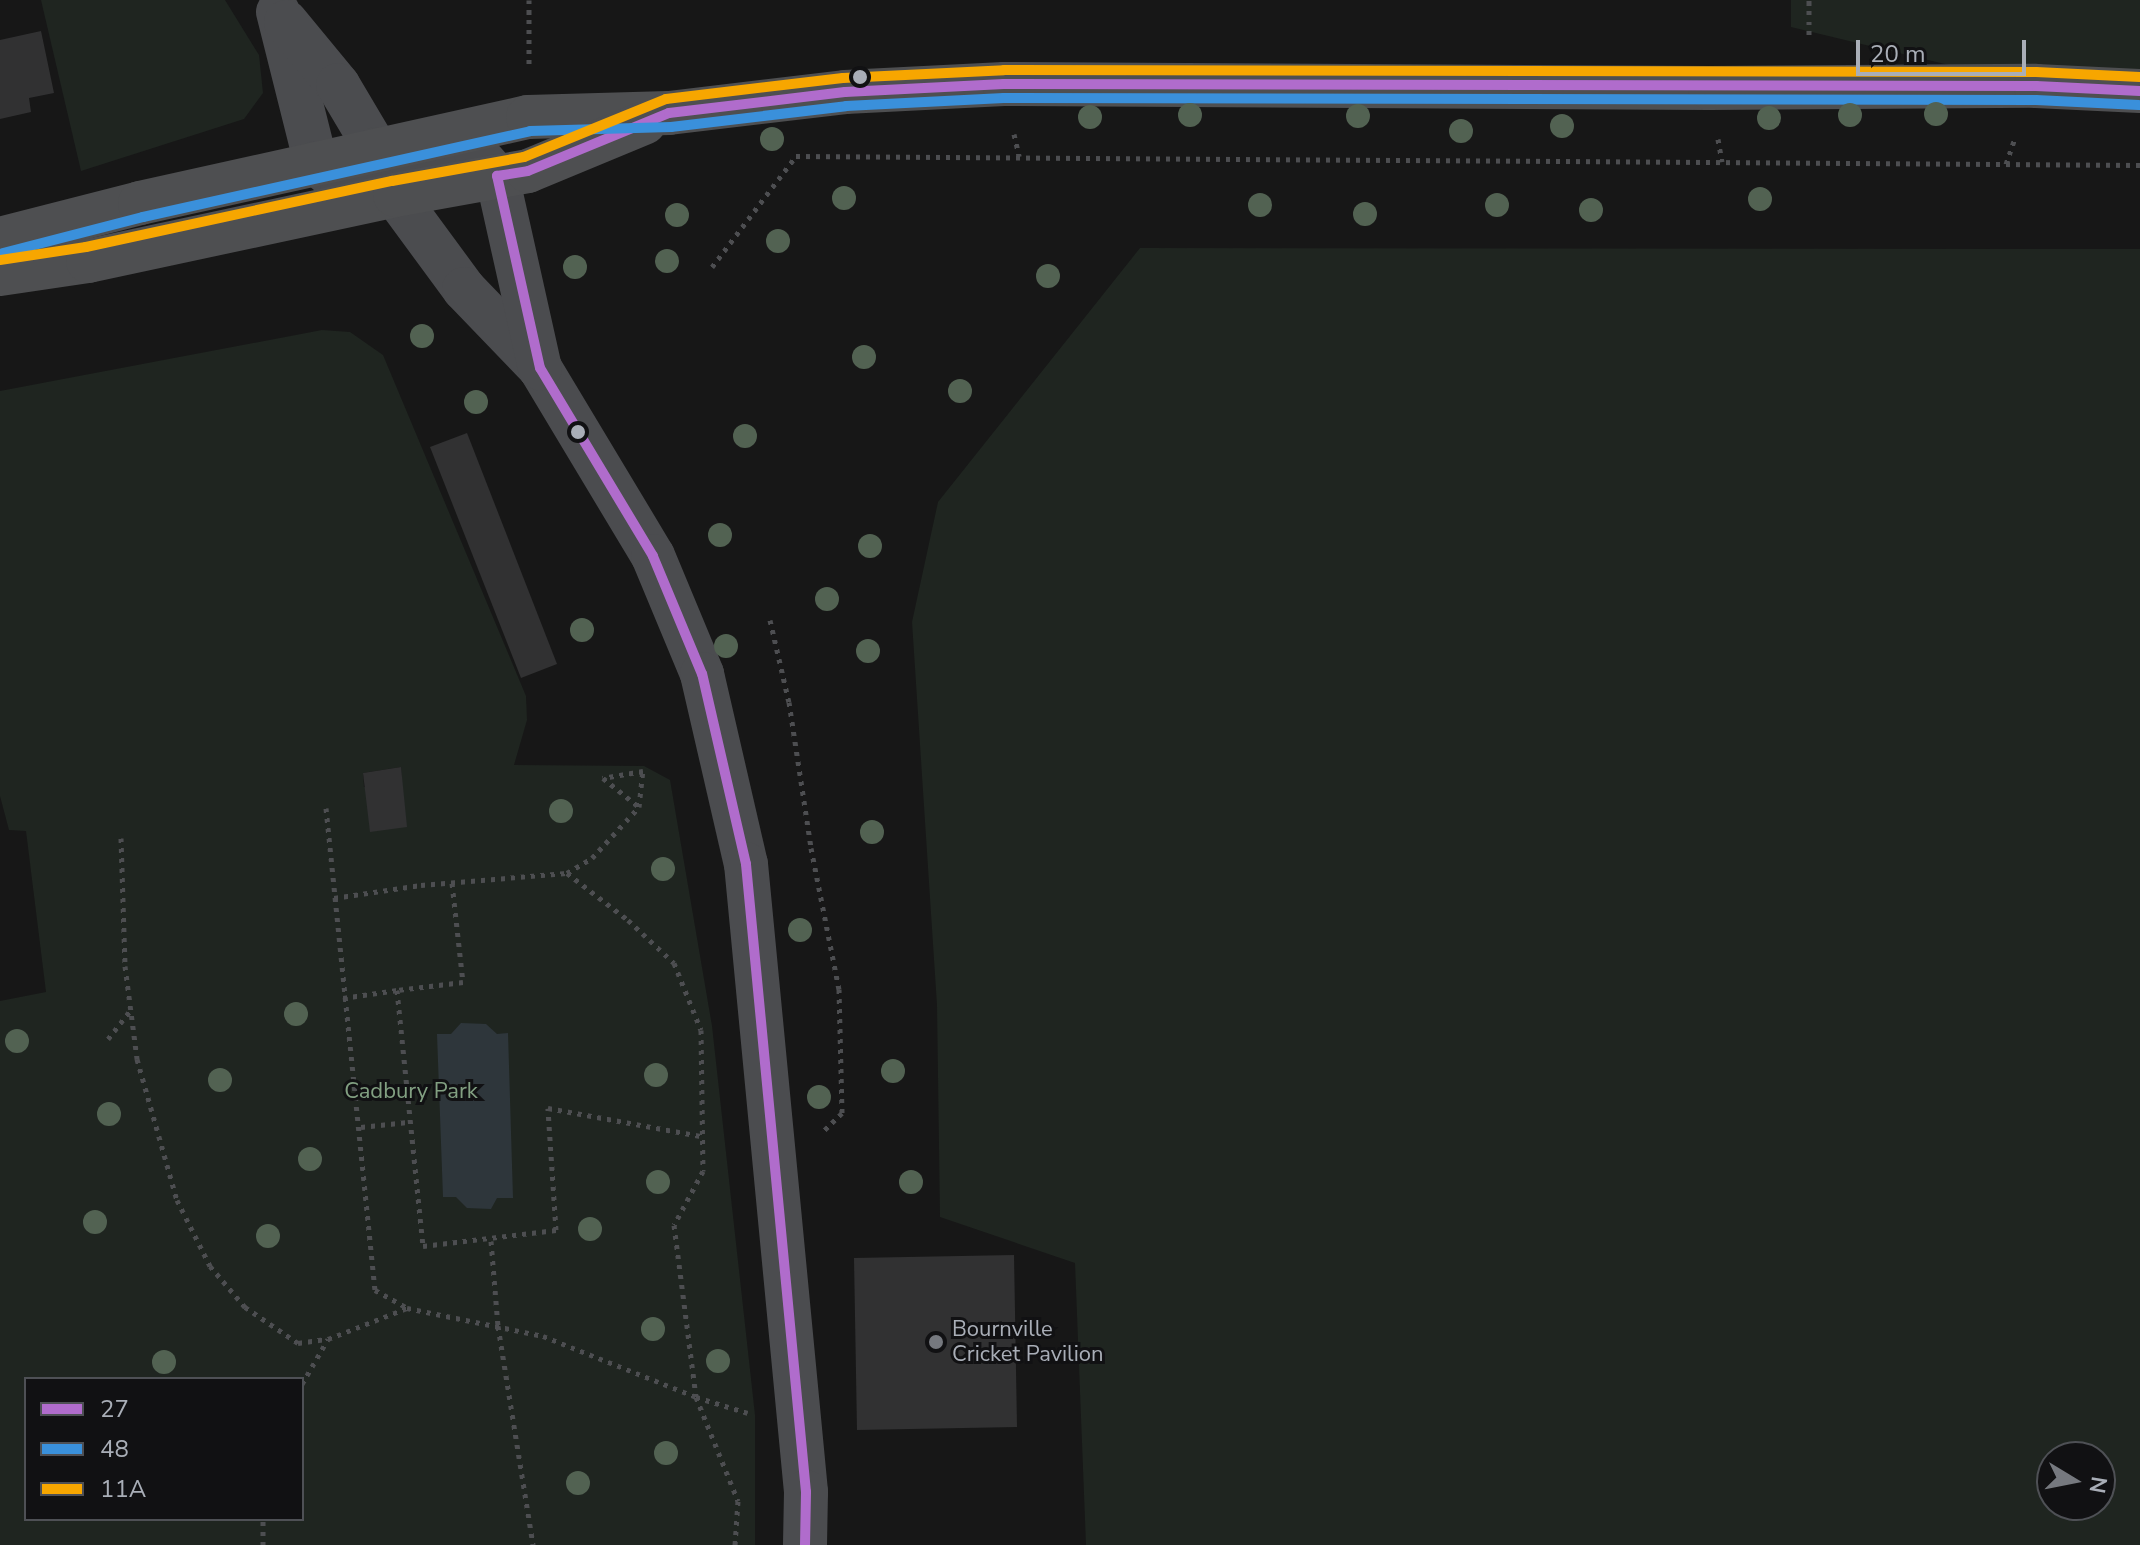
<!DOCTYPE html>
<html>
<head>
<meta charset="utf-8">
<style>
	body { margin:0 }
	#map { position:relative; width:2140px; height:1545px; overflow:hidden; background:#171717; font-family:"Nunito Sans",sans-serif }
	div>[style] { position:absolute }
	.green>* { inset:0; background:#1f2520 }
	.water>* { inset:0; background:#2e363b }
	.building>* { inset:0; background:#313132 }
	.path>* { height:5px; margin-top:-2.5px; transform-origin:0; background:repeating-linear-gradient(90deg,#4d4e51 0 4px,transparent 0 10px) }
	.tertiary>* { height:44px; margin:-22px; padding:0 22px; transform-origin:22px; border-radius:22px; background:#4b4c4f }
	.trunk>* { height:44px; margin:-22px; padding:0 22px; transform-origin:22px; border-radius:22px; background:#4e4f51 }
	.bus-1>* { height:10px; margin:-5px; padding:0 5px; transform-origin:5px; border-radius:5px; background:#b06ccc }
	.bus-2>* { height:10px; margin:-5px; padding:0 5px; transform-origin:5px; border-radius:5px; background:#3a90db }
	.bus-3>* { height:10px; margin:-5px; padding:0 5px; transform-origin:5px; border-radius:5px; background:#f7a600 }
	.trees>* { width:24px; height:24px; margin:-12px; border-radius:50%; background:#526252 }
	.dots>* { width:22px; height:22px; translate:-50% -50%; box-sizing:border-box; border:4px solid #111113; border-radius:50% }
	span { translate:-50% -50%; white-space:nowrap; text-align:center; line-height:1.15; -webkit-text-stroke:6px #111113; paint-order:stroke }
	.park-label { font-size:22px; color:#82a082 }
	.poi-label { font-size:22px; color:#a9aeb7 }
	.left { translate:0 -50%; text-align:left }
	.legend { position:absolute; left:24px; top:1377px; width:280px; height:144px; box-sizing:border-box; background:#111113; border:2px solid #4e5055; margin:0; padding:10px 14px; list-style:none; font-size:24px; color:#a9aeb7 }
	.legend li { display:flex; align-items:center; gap:16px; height:40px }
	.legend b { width:40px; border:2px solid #4e5055 }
	.north { position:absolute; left:2036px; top:1441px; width:80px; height:80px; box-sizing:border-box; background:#111113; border:2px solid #4e5055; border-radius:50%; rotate:100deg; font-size:22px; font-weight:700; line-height:32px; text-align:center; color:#a9aeb7 }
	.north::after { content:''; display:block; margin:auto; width:28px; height:36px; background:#76797f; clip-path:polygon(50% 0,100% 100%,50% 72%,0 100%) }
	.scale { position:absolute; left:1856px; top:40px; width:170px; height:36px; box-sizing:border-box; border:4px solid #a9aeb7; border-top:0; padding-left:10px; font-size:24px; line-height:28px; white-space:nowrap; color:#a9aeb7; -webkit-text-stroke:6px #111113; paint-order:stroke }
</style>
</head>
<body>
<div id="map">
	<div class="green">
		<div style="clip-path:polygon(41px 0,225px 0,259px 55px,263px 93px,244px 119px,81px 171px)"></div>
		<div style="clip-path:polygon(1791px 0,2140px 0,2140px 91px,2036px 86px,1791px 27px)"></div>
		<div style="clip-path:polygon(evenodd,1140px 248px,2140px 249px,2140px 1545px,1086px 1545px,1075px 1263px,940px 1217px,937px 1005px,912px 622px,938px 502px,1140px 248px,2052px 1457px,2100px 1457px,2100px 1505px,2052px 1505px,2052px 1457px)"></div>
		<div style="clip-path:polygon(evenodd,322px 330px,350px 332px,383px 355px,526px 696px,527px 720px,514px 765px,644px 766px,670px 780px,712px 1026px,755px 1415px,755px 1545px,0 1545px,0 1001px,46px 992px,26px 831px,9px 830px,0 796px,0 391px,322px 330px,401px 767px,402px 783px,364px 787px,363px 773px,401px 767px,322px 330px,26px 1379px,302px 1379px,302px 1519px,26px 1519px,26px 1379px)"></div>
	</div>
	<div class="water">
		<div style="clip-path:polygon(461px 1023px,486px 1024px,497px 1034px,508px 1033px,513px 1198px,497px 1198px,491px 1209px,467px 1208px,456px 1197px,443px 1197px,437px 1034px,451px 1034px)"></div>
	</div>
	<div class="building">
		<div style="clip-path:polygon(41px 31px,54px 93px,29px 98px,31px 112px,0 119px,0 40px)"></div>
		<div style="clip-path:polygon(467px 433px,557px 664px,521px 678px,430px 447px)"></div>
		<div style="clip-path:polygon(401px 767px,407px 827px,370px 832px,363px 773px)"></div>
		<div style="clip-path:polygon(1014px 1255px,1017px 1427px,857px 1430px,854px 1258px)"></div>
	</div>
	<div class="path">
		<div style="left:529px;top:0;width:67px;rotate:90deg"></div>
		<div style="left:1809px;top:35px;width:35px;rotate:-90deg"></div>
		<div style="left:1014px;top:134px;width:23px;rotate:77deg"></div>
		<div style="left:1718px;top:139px;width:23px;rotate:80deg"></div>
		<div style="left:2006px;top:164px;width:28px;rotate:-71deg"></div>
		<div style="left:712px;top:267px;width:139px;rotate:-52.9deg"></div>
		<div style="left:796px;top:156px;width:1344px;rotate:0.38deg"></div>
		<div style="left:770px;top:620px;width:84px;rotate:77deg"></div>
		<div style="left:789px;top:702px;width:148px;rotate:81.4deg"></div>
		<div style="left:811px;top:848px;width:144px;rotate:78.8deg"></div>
		<div style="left:839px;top:989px;width:124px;rotate:88.6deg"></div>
		<div style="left:842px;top:1113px;width:28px;rotate:136deg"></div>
		<div style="left:326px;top:808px;width:484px;rotate:84.2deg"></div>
		<div style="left:375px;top:1290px;width:37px;rotate:29deg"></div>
		<div style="left:121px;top:838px;width:128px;rotate:88.2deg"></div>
		<div style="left:125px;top:966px;width:94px;rotate:82.6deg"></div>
		<div style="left:137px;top:1059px;width:147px;rotate:74.2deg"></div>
		<div style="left:177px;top:1200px;width:74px;rotate:63.4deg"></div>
		<div style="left:210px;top:1266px;width:54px;rotate:49.5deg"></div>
		<div style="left:245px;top:1307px;width:64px;rotate:34.2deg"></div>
		<div style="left:298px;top:1343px;width:30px;rotate:-8deg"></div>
		<div style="left:567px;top:873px;width:77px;rotate:37.6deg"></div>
		<div style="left:628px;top:920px;width:63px;rotate:43.1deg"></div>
		<div style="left:674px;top:963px;width:72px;rotate:68.1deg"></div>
		<div style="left:701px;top:1030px;width:141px;rotate:89.2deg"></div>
		<div style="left:703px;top:1171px;width:61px;rotate:118.2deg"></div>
		<div style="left:674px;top:1225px;width:173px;rotate:82.7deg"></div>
		<div style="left:696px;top:1397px;width:112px;rotate:68deg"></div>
		<div style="left:738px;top:1501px;width:44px;rotate:93.9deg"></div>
		<div style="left:452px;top:883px;width:100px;rotate:83.7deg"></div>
		<div style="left:463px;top:982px;width:66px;rotate:173.1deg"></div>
		<div style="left:397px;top:990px;width:257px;rotate:84.2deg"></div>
		<div style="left:423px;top:1246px;width:134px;rotate:-6.9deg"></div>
		<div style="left:556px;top:1230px;width:122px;rotate:-93.8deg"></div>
		<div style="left:548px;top:1108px;width:155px;rotate:10.4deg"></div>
		<div style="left:334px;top:898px;width:88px;rotate:-8.5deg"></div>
		<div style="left:421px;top:885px;width:146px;rotate:-4.7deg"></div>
		<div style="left:567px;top:873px;width:29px;rotate:-31deg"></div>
		<div style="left:592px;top:858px;width:69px;rotate:-47.3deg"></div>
		<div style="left:639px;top:807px;width:36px;rotate:-84deg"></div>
		<div style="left:643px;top:771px;width:41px;rotate:170.1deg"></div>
		<div style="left:603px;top:778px;width:46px;rotate:38.9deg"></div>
		<div style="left:343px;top:998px;width:55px;rotate:-8.4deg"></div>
		<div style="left:108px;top:1039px;width:36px;rotate:-52deg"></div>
		<div style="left:361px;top:1127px;width:47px;rotate:-6.1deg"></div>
		<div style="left:491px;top:1241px;width:85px;rotate:85.3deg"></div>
		<div style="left:498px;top:1326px;width:222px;rotate:80.9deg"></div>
		<div style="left:302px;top:1384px;width:52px;rotate:-60deg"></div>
		<div style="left:328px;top:1339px;width:85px;rotate:-21.4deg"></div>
		<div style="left:407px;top:1308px;width:139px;rotate:11.6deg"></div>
		<div style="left:543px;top:1336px;width:165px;rotate:21.7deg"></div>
		<div style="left:696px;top:1397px;width:54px;rotate:17.1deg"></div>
		<div style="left:263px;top:1545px;width:26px;rotate:-90deg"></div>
	</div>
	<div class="tertiary">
		<div style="left:278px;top:12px;width:156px;rotate:75.9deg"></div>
		<div style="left:316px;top:163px;width:34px;rotate:40deg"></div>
		<div style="left:342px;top:185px;width:31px;rotate:-7deg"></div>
		<div style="left:373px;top:181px;width:26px;rotate:32deg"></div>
		<div style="left:395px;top:195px;width:117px;rotate:53.7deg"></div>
		<div style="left:464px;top:289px;width:110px;rotate:46.1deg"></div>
		<div style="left:540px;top:368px;width:219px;rotate:59deg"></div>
		<div style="left:653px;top:556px;width:128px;rotate:67.4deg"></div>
		<div style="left:702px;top:674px;width:195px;rotate:77deg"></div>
		<div style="left:746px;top:864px;width:631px;rotate:84.54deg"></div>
		<div style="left:806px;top:1492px;width:53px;rotate:91.1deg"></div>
		<div style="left:286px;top:22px;width:82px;rotate:50.5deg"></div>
		<div style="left:338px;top:85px;width:74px;rotate:59.3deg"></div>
		<div style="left:376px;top:149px;width:40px;rotate:22deg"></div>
		<div style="left:413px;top:164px;width:64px;rotate:-9.9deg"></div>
		<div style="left:476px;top:153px;width:31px;rotate:48deg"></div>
		<div style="left:497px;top:176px;width:197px;rotate:77.4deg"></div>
	</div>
	<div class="trunk">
		<div style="left:0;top:239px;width:145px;rotate:-14.4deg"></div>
		<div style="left:140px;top:203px;width:397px;rotate:-12.5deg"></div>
		<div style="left:528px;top:117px;width:141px;rotate:-1.6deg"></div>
		<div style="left:669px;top:113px;width:177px;rotate:-6.8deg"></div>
		<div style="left:845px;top:92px;width:159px;rotate:-2.9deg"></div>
		<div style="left:1004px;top:84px;width:706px;rotate:0.32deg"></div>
		<div style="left:1710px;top:88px;width:326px;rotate:-0.4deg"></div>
		<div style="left:2036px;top:86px;width:104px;rotate:2.8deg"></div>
		<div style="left:0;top:274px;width:89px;rotate:-8.4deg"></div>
		<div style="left:88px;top:261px;width:314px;rotate:-12.1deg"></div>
		<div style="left:395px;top:195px;width:135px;rotate:-10.2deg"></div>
		<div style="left:528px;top:171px;width:126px;rotate:-22.5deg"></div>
	</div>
	<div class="bus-1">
		<div style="left:805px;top:1545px;width:53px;rotate:-88.9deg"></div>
		<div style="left:806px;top:1492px;width:631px;rotate:-95.46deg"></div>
		<div style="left:746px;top:864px;width:195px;rotate:-103deg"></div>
		<div style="left:702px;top:674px;width:128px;rotate:-112.6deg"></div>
		<div style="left:653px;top:556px;width:219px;rotate:-121deg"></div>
		<div style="left:540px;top:368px;width:197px;rotate:-102.6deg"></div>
		<div style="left:497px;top:176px;width:31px;rotate:-9deg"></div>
		<div style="left:528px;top:171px;width:152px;rotate:-22.4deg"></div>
		<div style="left:669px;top:113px;width:177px;rotate:-6.8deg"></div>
		<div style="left:845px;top:92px;width:159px;rotate:-2.9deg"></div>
		<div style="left:1004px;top:84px;width:1032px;rotate:0.11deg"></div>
		<div style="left:2036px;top:86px;width:104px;rotate:2.8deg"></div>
	</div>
	<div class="bus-2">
		<div style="left:3px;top:253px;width:145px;rotate:-14.4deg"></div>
		<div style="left:143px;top:217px;width:396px;rotate:-12.5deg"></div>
		<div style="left:530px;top:131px;width:141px;rotate:-1.6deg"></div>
		<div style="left:671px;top:127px;width:176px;rotate:-6.8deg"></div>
		<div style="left:846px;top:106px;width:158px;rotate:-2.9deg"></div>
		<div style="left:1004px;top:98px;width:1032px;rotate:0.11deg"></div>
		<div style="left:2036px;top:100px;width:103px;rotate:2.8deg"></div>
	</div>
	<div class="bus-3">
		<div style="left:0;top:260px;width:87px;rotate:-8.6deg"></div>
		<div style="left:86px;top:247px;width:313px;rotate:-12.2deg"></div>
		<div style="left:392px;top:181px;width:134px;rotate:-10.3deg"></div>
		<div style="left:524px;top:157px;width:153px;rotate:-22.2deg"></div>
		<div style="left:666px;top:99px;width:178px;rotate:-6.8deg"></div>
		<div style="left:843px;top:78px;width:161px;rotate:-2.8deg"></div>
		<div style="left:1004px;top:70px;width:1032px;rotate:0.11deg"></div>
		<div style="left:2036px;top:72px;width:104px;rotate:2.8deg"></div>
	</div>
	<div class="trees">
		<div style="left:1936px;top:114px"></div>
		<div style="left:1190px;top:115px"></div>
		<div style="left:1850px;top:115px"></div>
		<div style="left:1358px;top:116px"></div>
		<div style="left:1090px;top:117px"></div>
		<div style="left:1769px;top:118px"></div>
		<div style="left:1562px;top:126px"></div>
		<div style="left:1461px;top:131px"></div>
		<div style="left:772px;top:139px"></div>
		<div style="left:844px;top:198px"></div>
		<div style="left:1760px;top:199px"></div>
		<div style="left:1260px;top:205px"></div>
		<div style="left:1497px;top:205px"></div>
		<div style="left:1591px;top:210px"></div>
		<div style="left:1365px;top:214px"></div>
		<div style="left:677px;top:215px"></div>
		<div style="left:778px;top:241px"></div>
		<div style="left:667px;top:261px"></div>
		<div style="left:575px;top:267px"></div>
		<div style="left:1048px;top:276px"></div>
		<div style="left:422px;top:336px"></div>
		<div style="left:864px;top:357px"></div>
		<div style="left:960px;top:391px"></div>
		<div style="left:476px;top:402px"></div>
		<div style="left:745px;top:436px"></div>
		<div style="left:720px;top:535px"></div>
		<div style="left:870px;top:546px"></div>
		<div style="left:827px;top:599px"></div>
		<div style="left:582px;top:630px"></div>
		<div style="left:726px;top:646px"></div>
		<div style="left:868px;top:651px"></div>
		<div style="left:561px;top:811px"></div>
		<div style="left:872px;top:832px"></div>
		<div style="left:663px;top:869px"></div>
		<div style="left:800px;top:930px"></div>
		<div style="left:296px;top:1014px"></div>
		<div style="left:17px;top:1041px"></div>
		<div style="left:893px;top:1071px"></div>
		<div style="left:656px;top:1075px"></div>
		<div style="left:220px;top:1080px"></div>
		<div style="left:819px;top:1097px"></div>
		<div style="left:109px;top:1114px"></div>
		<div style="left:310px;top:1159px"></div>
		<div style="left:658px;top:1182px"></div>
		<div style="left:911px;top:1182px"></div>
		<div style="left:95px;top:1222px"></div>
		<div style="left:590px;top:1229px"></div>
		<div style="left:268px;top:1236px"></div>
		<div style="left:653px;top:1329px"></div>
		<div style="left:718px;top:1361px"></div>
		<div style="left:164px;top:1362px"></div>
		<div style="left:666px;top:1453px"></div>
		<div style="left:578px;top:1483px"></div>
	</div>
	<div class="dots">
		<div style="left:860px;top:77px;background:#a9aeb7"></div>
		<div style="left:578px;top:432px;background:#a9aeb7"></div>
		<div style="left:936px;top:1342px;background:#76797f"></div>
	</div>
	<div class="park-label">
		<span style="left:411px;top:1092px">Cadbury Park</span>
	</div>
	<div class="poi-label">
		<span class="left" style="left:952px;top:1342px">Bournville<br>Cricket Pavilion</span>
	</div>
	<ul class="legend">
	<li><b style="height:10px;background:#b06ccc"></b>27</li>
	<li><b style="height:10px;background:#3a90db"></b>48</li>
	<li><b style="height:10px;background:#f7a600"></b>11A</li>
	</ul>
	<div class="north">N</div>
	<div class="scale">20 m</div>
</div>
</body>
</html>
